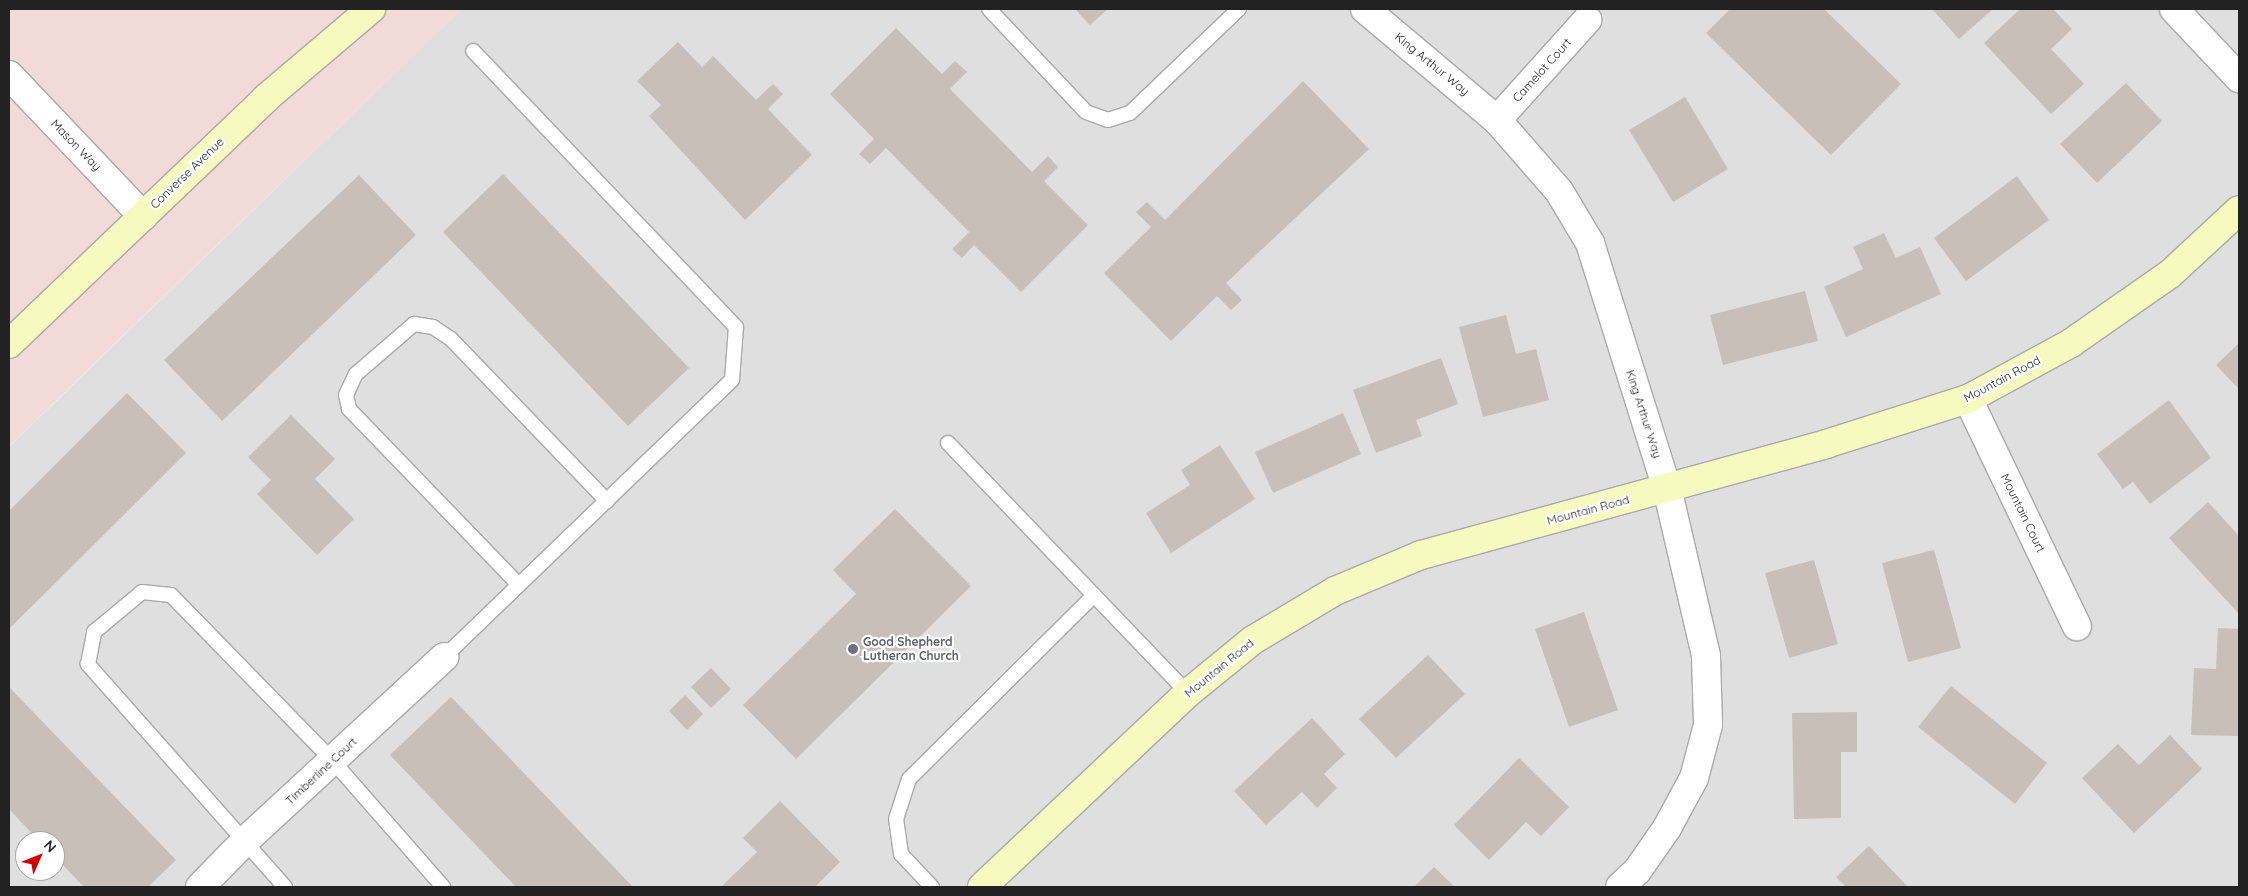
<!DOCTYPE html>
<html>
<head>
<meta charset="utf-8">
<style>
	body { margin:0 }
	#map { position:relative; width:2248px; height:896px; overflow:hidden; background:#f2efe9; font-family:Quicksand,sans-serif }
	div>[style] { position:absolute }
	.residential>* { inset:0; background:#e0dfdf }
	.commercial>* { inset:0; background:#f2dad9 }
	.building>* { inset:0; background:#c7bfb8 }
	.roads { filter:drop-shadow(1px 0 #a9a9a9) drop-shadow(-1px 0 #a9a9a9) drop-shadow(0 1px #a9a9a9) drop-shadow(0 -1px #a9a9a9) }
	.lane>* { height:14px; margin:-7px; padding:0 7px; transform-origin:7px; border-radius:7px; background:#fff }
	.street>* { height:28px; margin:-14px; padding:0 14px; transform-origin:14px; border-radius:14px; background:#fff }
	.secondary>* { height:28px; margin:-14px; padding:0 14px; transform-origin:14px; border-radius:14px; background:#f7fabf }
	.dots>* { width:14px; height:14px; translate:-50% -50%; box-sizing:border-box; border:2px solid #fff; border-radius:50% }
	span { translate:-50% -50%; white-space:nowrap; text-align:center; line-height:1.15; -webkit-text-stroke:4.5px #fff; paint-order:stroke }
	.street-label { font-size:12px; color:#222 }
	.worship-label { font-size:12px; color:#5b616d; font-weight:700 }
	.left { translate:0 -50%; text-align:left }
	.frame { position:absolute; inset:0; border:10px solid #222; pointer-events:none }
	.north { position:absolute; left:15px; top:831px; width:50px; height:50px; box-sizing:border-box; background:#fff; border:1px solid #a7a7a7; border-radius:50%; rotate:46deg; font-size:14px; font-weight:700; line-height:20px; text-align:center; color:#222 }
	.north::after { content:''; display:block; margin:auto; width:18px; height:22px; background:#d40000; clip-path:polygon(50% 0,100% 100%,50% 72%,0 100%) }
</style>
</head>
<body>
<div id="map">
	<div class="residential">
		<div style="clip-path:polygon(evenodd,461px 9px,2239px 9px,2239px 887px,9px 887px,9px 447px,461px 9px,25px 841px,55px 841px,55px 871px,25px 871px,25px 841px)"></div>
	</div>
	<div class="commercial">
		<div style="clip-path:polygon(9px 9px,461px 9px,9px 446px)"></div>
	</div>
	<div class="building">
		<div style="clip-path:polygon(1075px 9px,1108px 9px,1090px 25px)"></div>
		<div style="clip-path:polygon(1730px 9px,1824px 9px,1901px 84px,1831px 155px,1706px 33px)"></div>
		<div style="clip-path:polygon(1932px 9px,1993px 9px,1959px 39px)"></div>
		<div style="clip-path:polygon(2020px 9px,2053px 9px,2072px 29px,2051px 49px,2084px 84px,2051px 114px,1984px 43px)"></div>
		<div style="clip-path:polygon(896px 28px,942px 74px,955px 61px,967px 72px,950px 89px,1032px 172px,1048px 156px,1058px 167px,1044px 181px,1088px 225px,1021px 292px,974px 245px,962px 258px,952px 249px,969px 232px,886px 148px,870px 164px,859px 154px,874px 139px,830px 94px)"></div>
		<div style="clip-path:polygon(678px 42px,702px 67px,713px 56px,756px 100px,773px 84px,783px 94px,768px 109px,812px 155px,745px 220px,649px 116px,661px 105px,637px 81px)"></div>
		<div style="clip-path:polygon(1303px 81px,1369px 149px,1226px 283px,1242px 300px,1231px 310px,1217px 296px,1171px 341px,1104px 273px,1151px 227px,1136px 212px,1147px 202px,1165px 220px)"></div>
		<div style="clip-path:polygon(2126px 83px,2162px 121px,2097px 183px,2060px 144px)"></div>
		<div style="clip-path:polygon(1685px 97px,1728px 169px,1673px 202px,1629px 130px)"></div>
		<div style="clip-path:polygon(503px 174px,689px 368px,628px 426px,443px 232px)"></div>
		<div style="clip-path:polygon(359px 175px,416px 235px,222px 421px,164px 360px)"></div>
		<div style="clip-path:polygon(2017px 176px,2049px 220px,1966px 281px,1934px 238px)"></div>
		<div style="clip-path:polygon(1884px 233px,1896px 258px,1920px 247px,1941px 294px,1846px 337px,1824px 287px,1863px 269px,1853px 247px)"></div>
		<div style="clip-path:polygon(1805px 291px,1818px 341px,1723px 365px,1710px 315px)"></div>
		<div style="clip-path:polygon(1506px 315px,1516px 354px,1536px 349px,1549px 400px,1483px 417px,1459px 327px)"></div>
		<div style="clip-path:polygon(2239px 343px,2239px 389px,2216px 365px)"></div>
		<div style="clip-path:polygon(1441px 358px,1458px 404px,1416px 420px,1422px 436px,1376px 453px,1353px 390px)"></div>
		<div style="clip-path:polygon(127px 393px,186px 453px,9px 629px,9px 511px)"></div>
		<div style="clip-path:polygon(2169px 400px,2211px 458px,2150px 504px,2133px 482px,2123px 489px,2097px 454px)"></div>
		<div style="clip-path:polygon(1343px 413px,1361px 454px,1273px 493px,1255px 452px)"></div>
		<div style="clip-path:polygon(291px 415px,335px 459px,315px 479px,354px 519px,317px 555px,257px 494px,271px 480px,248px 457px)"></div>
		<div style="clip-path:polygon(1220px 445px,1255px 499px,1171px 553px,1146px 513px,1190px 485px,1181px 470px)"></div>
		<div style="clip-path:polygon(2208px 502px,2239px 536px,2239px 614px,2169px 538px)"></div>
		<div style="clip-path:polygon(895px 509px,971px 586px,796px 759px,743px 705px,856px 594px,833px 570px)"></div>
		<div style="clip-path:polygon(1934px 550px,1961px 648px,1908px 662px,1882px 563px)"></div>
		<div style="clip-path:polygon(1814px 560px,1838px 644px,1789px 658px,1765px 573px)"></div>
		<div style="clip-path:polygon(1584px 612px,1618px 710px,1569px 727px,1535px 629px)"></div>
		<div style="clip-path:polygon(2218px 628px,2239px 629px,2239px 736px,2191px 735px,2194px 668px,2216px 669px)"></div>
		<div style="clip-path:polygon(1428px 655px,1465px 694px,1396px 758px,1359px 719px)"></div>
		<div style="clip-path:polygon(711px 668px,731px 689px,711px 708px,691px 687px)"></div>
		<div style="clip-path:polygon(1951px 686px,2047px 763px,2015px 804px,1918px 727px)"></div>
		<div style="clip-path:polygon(9px 687px,176px 860px,148px 887px,84px 887px,55px 857px,55px 841px,39px 841px,9px 809px)"></div>
		<div style="clip-path:polygon(685px 695px,703px 714px,687px 730px,669px 711px)"></div>
		<div style="clip-path:polygon(451px 697px,633px 887px,516px 887px,390px 755px)"></div>
		<div style="clip-path:polygon(1857px 712px,1857px 752px,1841px 752px,1841px 818px,1794px 819px,1792px 713px)"></div>
		<div style="clip-path:polygon(1312px 718px,1345px 754px,1324px 774px,1337px 788px,1317px 808px,1302px 792px,1266px 825px,1234px 791px)"></div>
		<div style="clip-path:polygon(2170px 735px,2202px 769px,2134px 833px,2082px 778px,2118px 744px,2139px 765px)"></div>
		<div style="clip-path:polygon(1519px 758px,1569px 807px,1541px 836px,1526px 822px,1489px 860px,1454px 825px)"></div>
		<div style="clip-path:polygon(780px 801px,840px 862px,815px 887px,721px 887px,757px 852px,743px 838px)"></div>
		<div style="clip-path:polygon(1869px 846px,1908px 887px,1846px 887px,1836px 877px)"></div>
		<div style="clip-path:polygon(1434px 867px,1455px 887px,1414px 887px)"></div>
	</div>
	<div class="roads">
		<div class="lane">
			<div style="left:989px;top:9px;width:141px;rotate:46.7deg"></div>
			<div style="left:1086px;top:112px;width:23px;rotate:20deg"></div>
			<div style="left:1108px;top:120px;width:23px;rotate:-18deg"></div>
			<div style="left:1130px;top:113px;width:151px;rotate:-43.7deg"></div>
			<div style="left:948px;top:443px;width:347px;rotate:46.2deg"></div>
			<div style="left:519px;top:585px;width:245px;rotate:-134deg"></div>
			<div style="left:349px;top:409px;width:14px;rotate:-102deg"></div>
			<div style="left:346px;top:395px;width:23px;rotate:-65deg"></div>
			<div style="left:356px;top:374px;width:77px;rotate:-40.8deg"></div>
			<div style="left:414px;top:324px;width:19px;rotate:9deg"></div>
			<div style="left:433px;top:327px;width:22px;rotate:34deg"></div>
			<div style="left:451px;top:339px;width:225px;rotate:46.1deg"></div>
			<div style="left:444px;top:657px;width:400px;rotate:-43.9deg"></div>
			<div style="left:732px;top:380px;width:53px;rotate:-85.7deg"></div>
			<div style="left:736px;top:327px;width:381px;rotate:-133.6deg"></div>
			<div style="left:285px;top:887px;width:298px;rotate:-131.5deg"></div>
			<div style="left:88px;top:664px;width:33px;rotate:-79deg"></div>
			<div style="left:94px;top:632px;width:62px;rotate:-39.8deg"></div>
			<div style="left:142px;top:592px;width:29px;rotate:6deg"></div>
			<div style="left:171px;top:595px;width:231px;rotate:45.7deg"></div>
			<div style="left:332px;top:760px;width:169px;rotate:48.8deg"></div>
			<div style="left:932px;top:887px;width:45px;rotate:-133.2deg"></div>
			<div style="left:901px;top:854px;width:35px;rotate:-98deg"></div>
			<div style="left:896px;top:819px;width:42px;rotate:-72deg"></div>
			<div style="left:909px;top:779px;width:261px;rotate:-44.8deg"></div>
		</div>
		<div class="street">
			<div style="left:1365px;top:9px;width:172px;rotate:40.1deg"></div>
			<div style="left:1497px;top:120px;width:94px;rotate:48.9deg"></div>
			<div style="left:1559px;top:191px;width:61px;rotate:59.2deg"></div>
			<div style="left:1590px;top:243px;width:257px;rotate:72.6deg"></div>
			<div style="left:1667px;top:488px;width:172px;rotate:76.9deg"></div>
			<div style="left:1706px;top:656px;width:69px;rotate:88.3deg"></div>
			<div style="left:1708px;top:725px;width:55px;rotate:104.8deg"></div>
			<div style="left:1694px;top:778px;width:57px;rotate:118.4deg"></div>
			<div style="left:1667px;top:828px;width:52px;rotate:124.9deg"></div>
			<div style="left:1637px;top:871px;width:23px;rotate:137deg"></div>
			<div style="left:2174px;top:9px;width:95px;rotate:46.7deg"></div>
			<div style="left:9px;top:75px;width:195px;rotate:46.5deg"></div>
			<div style="left:1497px;top:120px;width:135px;rotate:-48deg"></div>
			<div style="left:1968px;top:399px;width:252px;rotate:64.4deg"></div>
			<div style="left:200px;top:887px;width:66px;rotate:-45.6deg"></div>
			<div style="left:246px;top:840px;width:270px;rotate:-42.7deg"></div>
		</div>
		<div class="secondary">
			<div style="left:9px;top:344px;width:356px;rotate:-43.7deg"></div>
			<div style="left:266px;top:98px;width:138px;rotate:-40.3deg"></div>
			<div style="left:982px;top:887px;width:283px;rotate:-43.3deg"></div>
			<div style="left:1188px;top:693px;width:84px;rotate:-39.2deg"></div>
			<div style="left:1253px;top:640px;width:96px;rotate:-30.9deg"></div>
			<div style="left:1335px;top:591px;width:93px;rotate:-22.7deg"></div>
			<div style="left:1421px;top:555px;width:420px;rotate:-15.3deg"></div>
			<div style="left:1826px;top:444px;width:149px;rotate:-17.6deg"></div>
			<div style="left:1968px;top:399px;width:117px;rotate:-28.5deg"></div>
			<div style="left:2071px;top:343px;width:121px;rotate:-34.9deg"></div>
			<div style="left:2170px;top:274px;width:94px;rotate:-42.8deg"></div>
		</div>
	</div>
	<div class="dots">
		<div style="left:853px;top:649px;background:#6b7280"></div>
	</div>
	<div class="street-label">
		<span style="left:1432px;top:64px;rotate:39deg">King Arthur Way</span>
		<span style="left:1542px;top:70px;rotate:-48deg">Camelot Court</span>
		<span style="left:76px;top:145px;rotate:46deg">Mason Way</span>
		<span style="left:187px;top:173px;rotate:-44deg">Converse Avenue</span>
		<span style="left:2002px;top:379px;rotate:-28deg">Mountain Road</span>
		<span style="left:1644px;top:414px;rotate:72deg">King Arthur Way</span>
		<span style="left:1588px;top:510px;rotate:-15deg">Mountain Road</span>
		<span style="left:2023px;top:513px;rotate:64deg">Mountain Court</span>
		<span style="left:1219px;top:668px;rotate:-39deg">Mountain Road</span>
		<span style="left:321px;top:771px;rotate:-43deg">Timberline Court</span>
	</div>
	<div class="worship-label">
		<span class="left" style="left:863px;top:649px">Good Shepherd<br>Lutheran Church</span>
	</div>
	<div class="frame"></div>
	<div class="north">N</div>
</div>
</body>
</html>
